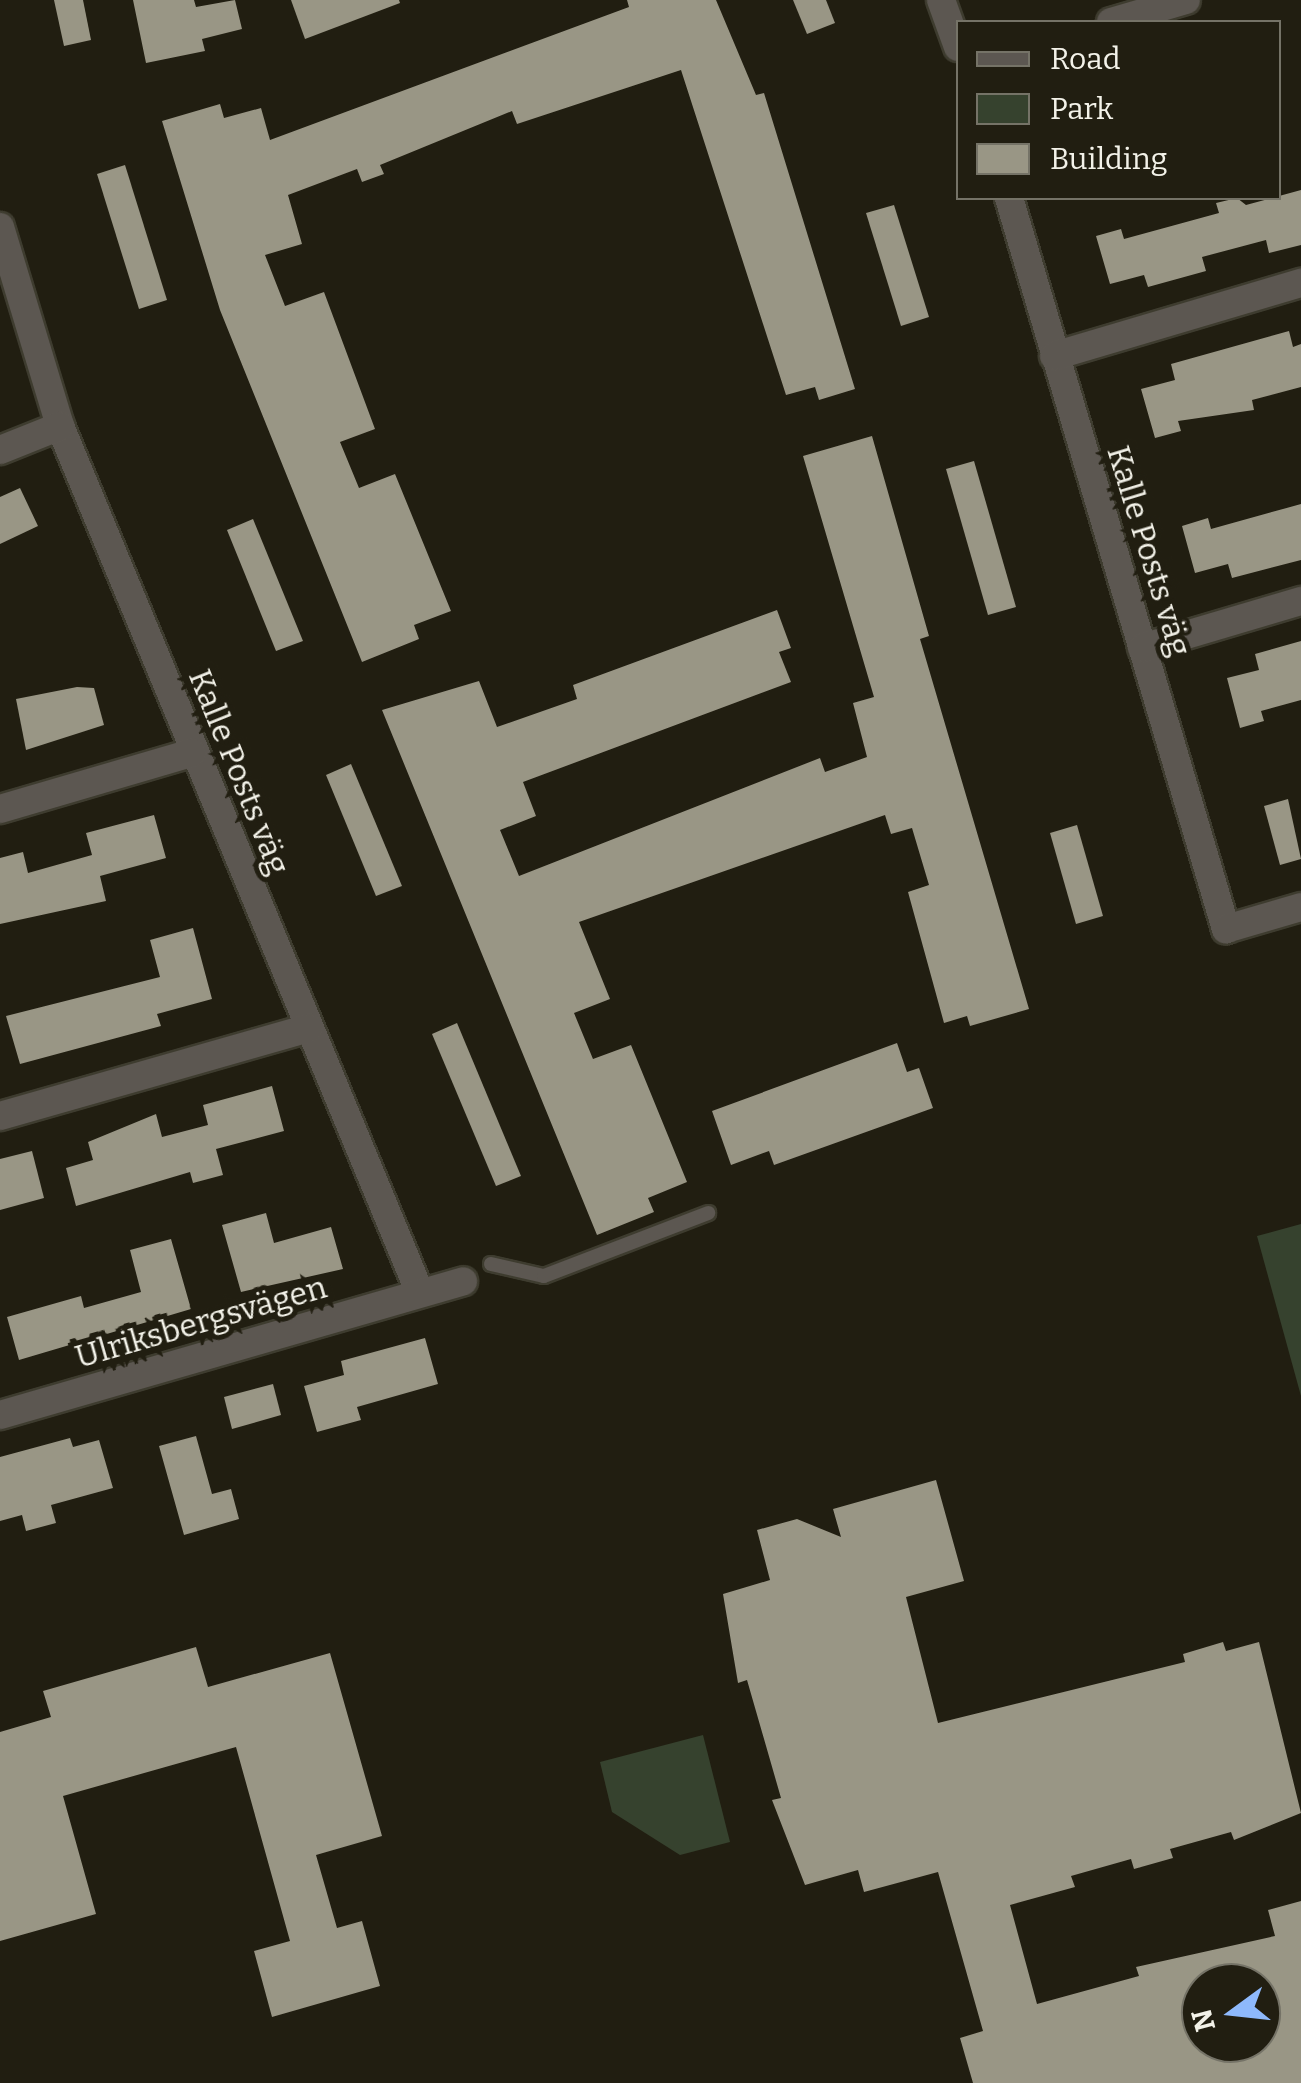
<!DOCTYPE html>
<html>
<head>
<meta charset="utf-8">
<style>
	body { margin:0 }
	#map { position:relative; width:1301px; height:2083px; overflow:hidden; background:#211e11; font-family:Bitter,serif }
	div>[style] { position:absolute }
	.green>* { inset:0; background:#36422e }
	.building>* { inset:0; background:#999685 }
	.roads { filter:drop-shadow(2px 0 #3e3c2f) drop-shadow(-2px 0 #3e3c2f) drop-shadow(0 2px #3e3c2f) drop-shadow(0 -2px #3e3c2f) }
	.lane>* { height:14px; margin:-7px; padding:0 7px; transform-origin:7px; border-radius:7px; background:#5c5751 }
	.street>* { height:28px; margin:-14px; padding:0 14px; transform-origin:14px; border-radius:14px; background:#5c5751 }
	span { translate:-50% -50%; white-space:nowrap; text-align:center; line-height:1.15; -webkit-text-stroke:10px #211e11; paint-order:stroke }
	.street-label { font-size:32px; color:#f3f2e9 }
	.legend { position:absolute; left:956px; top:20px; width:325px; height:180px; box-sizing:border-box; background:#211e11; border:2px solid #757367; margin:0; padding:12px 18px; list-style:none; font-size:30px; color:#f3f2e9 }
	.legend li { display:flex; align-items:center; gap:20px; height:50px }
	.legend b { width:50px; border:2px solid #757367 }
	.north { position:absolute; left:1181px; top:1963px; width:100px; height:100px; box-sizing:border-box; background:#211e11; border:2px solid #757367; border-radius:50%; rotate:255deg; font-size:28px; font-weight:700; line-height:40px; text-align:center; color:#f3f2e9 }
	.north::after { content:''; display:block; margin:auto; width:35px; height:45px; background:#8eb9fc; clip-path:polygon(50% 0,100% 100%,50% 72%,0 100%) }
</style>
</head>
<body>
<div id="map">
	<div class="green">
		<div style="clip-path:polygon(1301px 1224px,1301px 1396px,1257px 1236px)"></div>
		<div style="clip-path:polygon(703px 1735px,730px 1842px,680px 1855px,612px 1812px,600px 1762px)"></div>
	</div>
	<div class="building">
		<div style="clip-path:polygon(54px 0,83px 0,91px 40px,64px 46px)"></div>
		<div style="clip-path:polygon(133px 0,194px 0,196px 7px,235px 0,242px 29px,202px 39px,205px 51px,146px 63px)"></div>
		<div style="clip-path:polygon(291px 0,399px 0,400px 3px,305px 39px)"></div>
		<div style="clip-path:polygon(627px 0,716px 0,756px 95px,764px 93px,855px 389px,819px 400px,815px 387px,786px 395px,681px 70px,517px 124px,512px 111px,380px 165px,384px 174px,362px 182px,357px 169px,288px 195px,302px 244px,265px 255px,285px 306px,324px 292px,375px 429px,340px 442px,359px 488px,395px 474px,451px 611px,414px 625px,419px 639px,362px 662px,220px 310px,162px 121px,220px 104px,224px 118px,261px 108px,270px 140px,629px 7px)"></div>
		<div style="clip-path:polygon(793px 0,826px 0,835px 23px,807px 34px)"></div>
		<div style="clip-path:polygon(125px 165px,167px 300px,139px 309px,97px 174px)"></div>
		<div style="clip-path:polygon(1301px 190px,1301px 245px,1269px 253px,1266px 240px,1202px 257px,1206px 271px,1148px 287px,1144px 275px,1110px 284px,1096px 236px,1121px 229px,1124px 239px,1219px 213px,1216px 203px,1237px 198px,1246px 205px)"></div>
		<div style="clip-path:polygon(894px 205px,929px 317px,901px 326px,866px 213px)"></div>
		<div style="clip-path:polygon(1289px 331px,1293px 347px,1301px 344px,1301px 387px,1252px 400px,1254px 410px,1178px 421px,1181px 431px,1155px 438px,1141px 389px,1175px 380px,1171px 364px)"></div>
		<div style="clip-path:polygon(872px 436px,929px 636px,920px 639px,1029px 1009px,970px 1026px,967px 1016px,944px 1023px,908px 892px,929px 885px,912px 828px,891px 834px,885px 815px,579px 922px,610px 999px,574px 1013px,593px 1059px,631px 1045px,687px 1182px,648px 1198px,654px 1212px,597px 1235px,382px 710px,479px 681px,497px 727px,577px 699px,573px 685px,777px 610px,791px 648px,779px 652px,791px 682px,523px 782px,536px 816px,500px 830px,519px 876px,820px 758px,825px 772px,867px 757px,853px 703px,874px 697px,803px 456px)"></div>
		<div style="clip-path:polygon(974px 461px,1016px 607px,988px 615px,946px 469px)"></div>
		<div style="clip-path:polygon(20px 488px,38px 526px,0 544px,0 497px)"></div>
		<div style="clip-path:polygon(1301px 504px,1301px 560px,1232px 578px,1228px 564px,1195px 573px,1182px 526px,1208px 518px,1211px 529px)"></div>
		<div style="clip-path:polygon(253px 519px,303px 641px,276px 651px,227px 530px)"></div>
		<div style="clip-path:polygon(1301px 641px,1301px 700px,1261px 711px,1264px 721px,1240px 728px,1227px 678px,1259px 670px,1255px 654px)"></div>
		<div style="clip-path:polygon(77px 687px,94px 688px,104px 725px,26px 750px,16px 699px)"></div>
		<div style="clip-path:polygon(351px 764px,402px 886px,376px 896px,326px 775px)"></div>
		<div style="clip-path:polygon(1288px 799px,1301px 859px,1280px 865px,1264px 806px)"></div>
		<div style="clip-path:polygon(154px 815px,166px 858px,100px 876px,106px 901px,0 924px,0 858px,23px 852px,28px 873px,92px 855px,86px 833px)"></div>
		<div style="clip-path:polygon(1077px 825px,1103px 916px,1076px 924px,1050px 833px)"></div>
		<div style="clip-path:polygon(193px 928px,212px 999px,157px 1014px,161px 1026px,20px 1064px,6px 1016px,160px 977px,150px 940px)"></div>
		<div style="clip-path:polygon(457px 1023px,521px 1176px,496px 1186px,432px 1034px)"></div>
		<div style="clip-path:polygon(897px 1043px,907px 1072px,919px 1068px,933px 1108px,774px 1165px,769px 1151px,731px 1165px,712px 1111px)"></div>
		<div style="clip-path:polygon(272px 1086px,284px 1131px,216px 1149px,223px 1175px,193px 1183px,190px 1172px,76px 1206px,66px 1168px,93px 1160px,88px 1142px,156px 1114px,162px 1137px,208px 1125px,203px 1105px)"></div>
		<div style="clip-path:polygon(32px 1151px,44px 1198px,0 1210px,0 1159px)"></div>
		<div style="clip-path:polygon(266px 1213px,274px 1243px,331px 1227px,343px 1269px,241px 1292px,222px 1225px)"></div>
		<div style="clip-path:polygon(171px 1239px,191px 1309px,19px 1360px,7px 1317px,81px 1296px,84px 1308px,141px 1292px,130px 1250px)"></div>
		<div style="clip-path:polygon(425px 1338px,438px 1384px,357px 1407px,361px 1420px,317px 1432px,304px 1386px,344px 1375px,341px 1361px)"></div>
		<div style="clip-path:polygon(273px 1384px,281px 1415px,232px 1429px,224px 1397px)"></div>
		<div style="clip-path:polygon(196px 1436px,212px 1494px,231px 1489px,239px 1519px,184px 1535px,159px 1446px)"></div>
		<div style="clip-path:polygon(70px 1438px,73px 1447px,99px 1440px,113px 1488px,51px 1505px,56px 1523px,26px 1531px,22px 1515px,0 1521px,0 1457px)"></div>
		<div style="clip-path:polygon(evenodd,936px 1480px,964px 1581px,906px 1597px,938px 1723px,1185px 1662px,1183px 1654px,1223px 1642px,1226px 1651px,1259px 1642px,1301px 1813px,1234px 1840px,1231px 1832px,1170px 1849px,1173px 1858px,1134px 1869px,1131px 1859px,1071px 1876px,1075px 1887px,1010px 1905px,1037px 2004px,1139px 1976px,1136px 1967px,1275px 1936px,1268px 1910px,1301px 1901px,1301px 2083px,973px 2083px,960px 2038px,983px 2031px,938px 1872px,864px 1892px,858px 1870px,805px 1885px,772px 1800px,781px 1798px,747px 1680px,738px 1683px,723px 1594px,770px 1580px,757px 1530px,797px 1519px,841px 1537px,833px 1509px,936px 1480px,1201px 1983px,1261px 1983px,1261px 2043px,1201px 2043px,1201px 1983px)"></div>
		<div style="clip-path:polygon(196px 1647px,208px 1687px,330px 1653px,382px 1836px,316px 1855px,337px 1928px,362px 1921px,380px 1986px,272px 2017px,254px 1951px,290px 1941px,236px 1747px,63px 1796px,96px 1914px,0 1941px,0 1732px,51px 1717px,43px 1691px)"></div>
	</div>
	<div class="roads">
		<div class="lane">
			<div style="left:491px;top:1264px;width:54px;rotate:12.8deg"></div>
			<div style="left:544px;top:1276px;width:176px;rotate:-21deg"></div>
		</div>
		<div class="street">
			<div style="left:941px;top:0;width:50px;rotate:70.1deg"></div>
			<div style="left:1111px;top:22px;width:78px;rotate:-16.3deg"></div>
			<div style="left:1009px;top:198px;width:763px;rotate:73.47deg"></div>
			<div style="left:1226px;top:929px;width:78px;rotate:-16.3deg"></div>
			<div style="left:0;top:227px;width:208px;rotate:73.2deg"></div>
			<div style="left:60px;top:426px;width:939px;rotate:67.45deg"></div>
			<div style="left:1054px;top:356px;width:258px;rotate:-16.5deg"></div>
			<div style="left:0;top:450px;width:65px;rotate:-21.8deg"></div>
			<div style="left:1142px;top:648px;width:166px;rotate:-16.5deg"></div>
			<div style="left:0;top:809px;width:200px;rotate:-16.3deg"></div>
			<div style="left:0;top:1116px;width:321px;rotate:-15.9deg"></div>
			<div style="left:0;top:1415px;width:482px;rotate:-16.1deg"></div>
		</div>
	</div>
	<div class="street-label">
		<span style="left:1149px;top:551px;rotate:73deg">Kalle Posts väg</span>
		<span style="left:239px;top:772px;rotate:68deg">Kalle Posts väg</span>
		<span style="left:201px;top:1322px;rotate:-16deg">Ulriksbergsvägen</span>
	</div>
	<ul class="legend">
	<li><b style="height:12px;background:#5c5751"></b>Road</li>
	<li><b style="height:28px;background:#36422e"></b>Park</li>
	<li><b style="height:28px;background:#999685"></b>Building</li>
	</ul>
	<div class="north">N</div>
</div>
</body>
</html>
